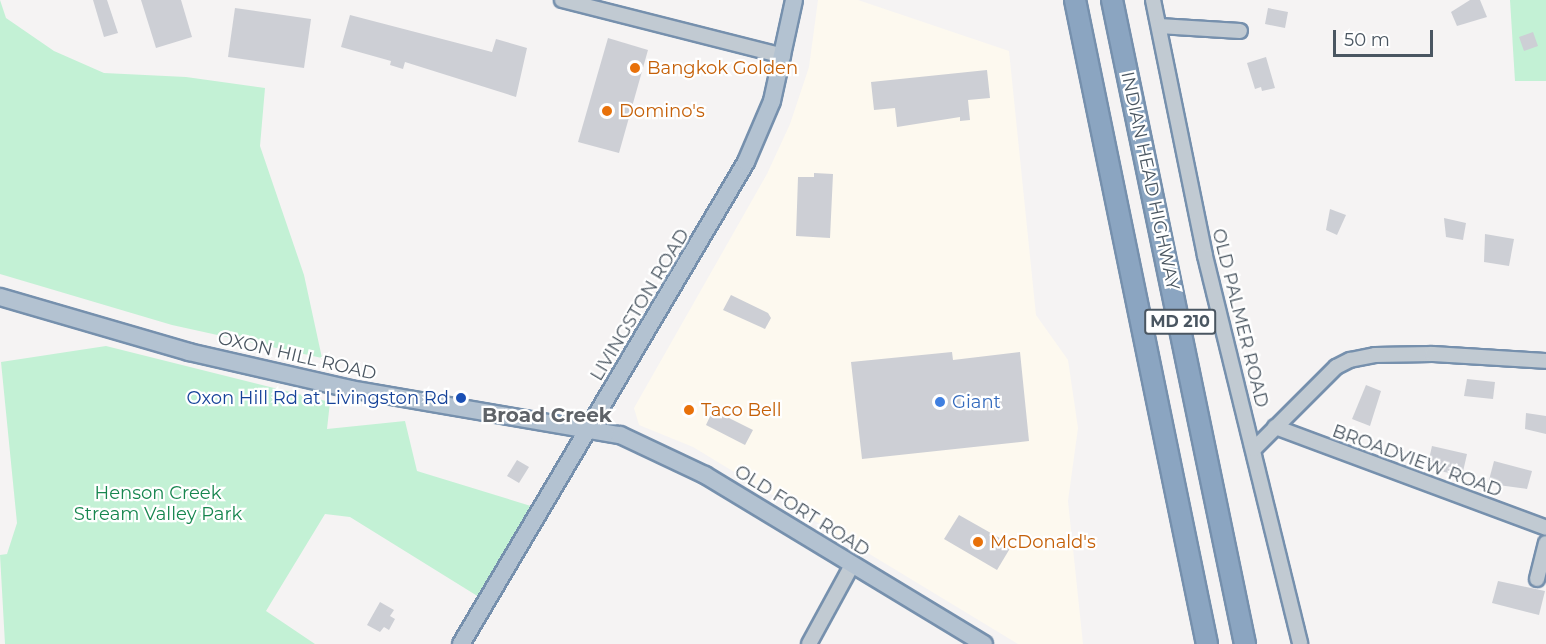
<!DOCTYPE html>
<html>
<head>
<meta charset="utf-8">
<style>
	body { margin:0 }
	#map { position:relative; width:1546px; height:644px; overflow:hidden; background:#f5f3f3; font-family:Montserrat,sans-serif }
	div>[style] { position:absolute }
	.commercial>* { inset:0; background:#fdf9ef }
	.green>* { inset:0; background:#c3f1d5 }
	.building>* { inset:0; background:#cdcfd5 }
	.roads { filter:drop-shadow(2px 0 #7690ad) drop-shadow(-2px 0 #7690ad) drop-shadow(0 2px #7690ad) drop-shadow(0 -2px #7690ad) }
	.minor>* { height:14px; margin:-7px; padding:0 7px; transform-origin:7px; border-radius:7px; background:#c1cad2 }
	.major>* { height:16px; margin:-8px; padding:0 8px; transform-origin:8px; border-radius:8px; background:#b3c2d1 }
	.highway>* { height:20px; margin:-10px; padding:0 10px; transform-origin:10px; border-radius:10px; background:#8ba5c1 }
	.dots>* { width:16px; height:16px; translate:-50% -50%; box-sizing:border-box; border:3px solid #fff; border-radius:50% }
	span { translate:-50% -50%; white-space:nowrap; text-align:center; line-height:1.15; -webkit-text-stroke:4.5px #fff; paint-order:stroke }
	.shield-label span { padding:2px 4px; background:#fff; border:2px solid; border-radius:4px; -webkit-text-stroke-width:0 }
	.shield-label { font-size:16px; color:#4a5661; font-weight:700 }
	.food-label { font-size:18px; color:#c56008 }
	.left { translate:0 -50%; text-align:left }
	.street-label { font-size:18px; color:#4a5661 }
	.transit-label { font-size:18px; color:#164399 }
	.right { translate:-100% -50%; text-align:right }
	.shop-label { font-size:18px; color:#366cbe }
	.park-label { font-size:18px; color:#17864f }
	.neighbourhood-label { font-size:20px; color:#5f6368; font-weight:700 }
	.scale { position:absolute; left:1333px; top:30px; width:100px; height:27px; box-sizing:border-box; border:3px solid #4a5661; border-top:0; padding-left:8px; font-size:18px; line-height:21px; white-space:nowrap; color:#4a5661; -webkit-text-stroke:4px #fff; paint-order:stroke }
</style>
</head>
<body>
<div id="map">
	<div class="commercial">
		<div style="clip-path:polygon(818px 0,858px 0,1009px 51px,1036px 315px,1068px 360px,1078px 428px,1068px 501px,1083px 644px,1018px 644px,693px 447px,639px 425px,634px 408px,767px 174px,790px 124px,809px 67px)"></div>
	</div>
	<div class="green">
		<div style="clip-path:polygon(0 0,6px 18px,54px 51px,104px 73px,186px 77px,265px 88px,260px 146px,304px 275px,322px 358px,172px 325px,0 274px)"></div>
		<div style="clip-path:polygon(1510px 0,1546px 0,1546px 81px,1515px 81px)"></div>
		<div style="clip-path:polygon(106px 346px,330px 402px,327px 429px,405px 421px,417px 471px,534px 507px,479px 597px,350px 517px,325px 514px,266px 611px,315px 644px,5px 644px,0 555px,7px 554px,17px 523px,1px 362px)"></div>
	</div>
	<div class="building">
		<div style="clip-path:polygon(93px 0,107px 0,118px 33px,104px 37px)"></div>
		<div style="clip-path:polygon(141px 0,181px 0,192px 37px,156px 48px)"></div>
		<div style="clip-path:polygon(1470px 0,1480px 0,1487px 17px,1457px 26px,1451px 12px)"></div>
		<div style="clip-path:polygon(235px 8px,311px 19px,304px 68px,228px 57px)"></div>
		<div style="clip-path:polygon(1268px 8px,1288px 12px,1285px 28px,1265px 24px)"></div>
		<div style="clip-path:polygon(350px 15px,492px 52px,496px 39px,527px 48px,516px 97px,405px 62px,403px 69px,390px 65px,391px 61px,341px 47px)"></div>
		<div style="clip-path:polygon(1533px 32px,1538px 46px,1524px 51px,1519px 37px)"></div>
		<div style="clip-path:polygon(608px 38px,648px 50px,619px 153px,578px 142px)"></div>
		<div style="clip-path:polygon(1266px 57px,1275px 88px,1262px 91px,1261px 87px,1255px 89px,1247px 63px)"></div>
		<div style="clip-path:polygon(987px 70px,990px 98px,968px 100px,970px 120px,960px 121px,960px 117px,897px 127px,895px 108px,874px 110px,871px 82px)"></div>
		<div style="clip-path:polygon(814px 173px,833px 174px,830px 238px,796px 236px,798px 177px,814px 177px)"></div>
		<div style="clip-path:polygon(1330px 209px,1346px 215px,1337px 235px,1326px 230px)"></div>
		<div style="clip-path:polygon(1444px 218px,1466px 223px,1463px 240px,1446px 237px)"></div>
		<div style="clip-path:polygon(1485px 234px,1514px 239px,1509px 266px,1484px 262px)"></div>
		<div style="clip-path:polygon(731px 295px,768px 313px,771px 318px,765px 329px,723px 310px)"></div>
		<div style="clip-path:polygon(952px 352px,953px 360px,1020px 352px,1029px 441px,862px 459px,851px 362px)"></div>
		<div style="clip-path:polygon(1467px 379px,1495px 382px,1493px 399px,1464px 396px)"></div>
		<div style="clip-path:polygon(1366px 385px,1381px 391px,1370px 426px,1352px 419px)"></div>
		<div style="clip-path:polygon(713px 410px,753px 430px,745px 445px,706px 425px)"></div>
		<div style="clip-path:polygon(1526px 413px,1546px 416px,1546px 434px,1525px 429px)"></div>
		<div style="clip-path:polygon(1432px 446px,1467px 454px,1462px 476px,1427px 468px)"></div>
		<div style="clip-path:polygon(517px 460px,529px 467px,519px 483px,507px 476px)"></div>
		<div style="clip-path:polygon(1494px 461px,1532px 471px,1527px 489px,1498px 485px,1489px 480px)"></div>
		<div style="clip-path:polygon(959px 515px,1012px 545px,997px 570px,944px 539px)"></div>
		<div style="clip-path:polygon(1498px 581px,1545px 591px,1539px 615px,1492px 603px)"></div>
		<div style="clip-path:polygon(380px 602px,394px 610px,390px 616px,395px 619px,389px 630px,384px 627px,380px 632px,367px 625px)"></div>
	</div>
	<div class="roads">
		<div class="minor">
			<div style="left:562px;top:0;width:228px;rotate:14.2deg"></div>
			<div style="left:1153px;top:0;width:261px;rotate:78.5deg"></div>
			<div style="left:1205px;top:256px;width:399px;rotate:76.2deg"></div>
			<div style="left:1159px;top:26px;width:81px;rotate:3.5deg"></div>
			<div style="left:1275px;top:427px;width:289px;rotate:20.4deg"></div>
			<div style="left:1254px;top:449px;width:116px;rotate:-45deg"></div>
			<div style="left:1336px;top:367px;width:16px;rotate:-27deg"></div>
			<div style="left:1350px;top:360px;width:25px;rotate:-11deg"></div>
			<div style="left:1375px;top:355px;width:57px;rotate:-1deg"></div>
			<div style="left:1432px;top:354px;width:114px;rotate:3.5deg"></div>
			<div style="left:1537px;top:579px;width:37px;rotate:-76deg"></div>
			<div style="left:809px;top:644px;width:90px;rotate:-61.4deg"></div>
		</div>
		<div class="major">
			<div style="left:0;top:297px;width:197px;rotate:16.2deg"></div>
			<div style="left:189px;top:352px;width:165px;rotate:12.9deg"></div>
			<div style="left:350px;top:389px;width:274px;rotate:9.7deg"></div>
			<div style="left:620px;top:435px;width:94px;rotate:25.2deg"></div>
			<div style="left:705px;top:475px;width:326px;rotate:31.2deg"></div>
			<div style="left:461px;top:644px;width:560px;rotate:-59.4deg"></div>
			<div style="left:746px;top:162px;width:66px;rotate:-66.9deg"></div>
			<div style="left:772px;top:101px;width:103px;rotate:-77.7deg"></div>
		</div>
		<div class="highway">
			<div style="left:1075px;top:0;width:657px;rotate:78.42deg"></div>
			<div style="left:1112px;top:0;width:658px;rotate:78.33deg"></div>
		</div>
	</div>
	<div class="dots">
		<div style="left:635px;top:68px;background:#e8710a"></div>
		<div style="left:607px;top:111px;background:#e8710a"></div>
		<div style="left:461px;top:398px;background:#1a4fb4"></div>
		<div style="left:940px;top:402px;background:#3f7fe0"></div>
		<div style="left:689px;top:410px;background:#e8710a"></div>
		<div style="left:978px;top:542px;background:#e8710a"></div>
	</div>
	<div class="shield-label">
		<span style="left:1180px;top:322px">MD 210</span>
	</div>
	<div class="food-label">
		<span class="left" style="left:647px;top:68px">Bangkok Golden</span>
		<span class="left" style="left:619px;top:111px">Domino's</span>
		<span class="left" style="left:701px;top:410px">Taco Bell</span>
		<span class="left" style="left:990px;top:542px">McDonald's</span>
	</div>
	<div class="street-label">
		<span style="left:1150px;top:181px;rotate:78deg">INDIAN HEAD HIGHWAY</span>
		<span style="left:640px;top:305px;rotate:-59deg">LIVINGSTON ROAD</span>
		<span style="left:1240px;top:318px;rotate:76deg">OLD PALMER ROAD</span>
		<span style="left:297px;top:356px;rotate:13deg">OXON HILL ROAD</span>
		<span style="left:1417px;top:461px;rotate:20deg">BROADVIEW ROAD</span>
		<span style="left:802px;top:511px;rotate:32deg">OLD FORT ROAD</span>
	</div>
	<div class="transit-label">
		<span class="right" style="left:449px;top:398px">Oxon Hill Rd at Livingston Rd</span>
	</div>
	<div class="shop-label">
		<span class="left" style="left:952px;top:402px">Giant</span>
	</div>
	<div class="park-label">
		<span style="left:158px;top:504px">Henson Creek<br>Stream Valley Park</span>
	</div>
	<div class="neighbourhood-label">
		<span style="left:547px;top:415px">Broad Creek</span>
	</div>
	<div class="scale">50 m</div>
</div>
</body>
</html>
